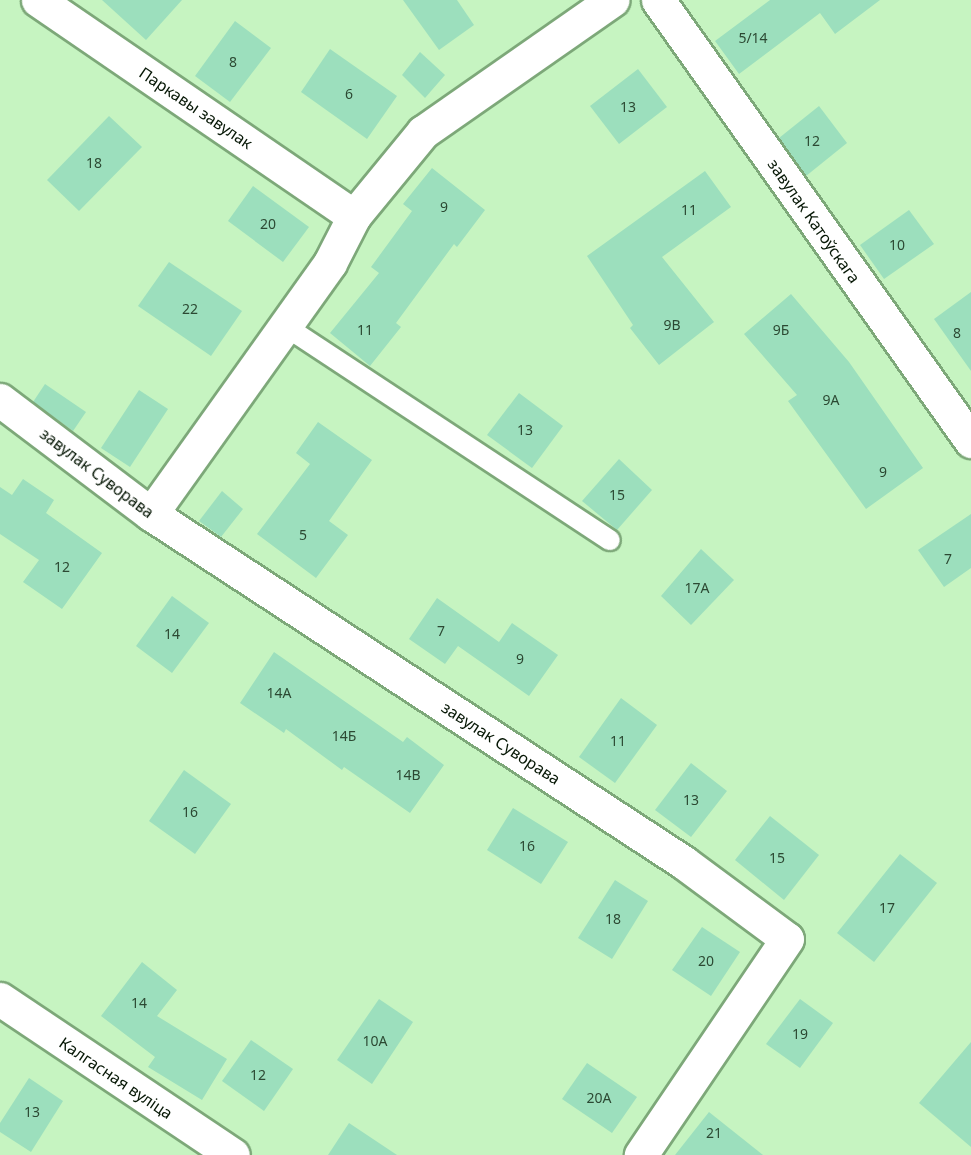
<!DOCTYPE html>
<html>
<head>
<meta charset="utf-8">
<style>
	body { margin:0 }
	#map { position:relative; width:971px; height:1155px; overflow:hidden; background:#c6f4c1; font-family:"Noto Sans",sans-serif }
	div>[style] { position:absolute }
	.building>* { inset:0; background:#9cdfbd }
	.roads { filter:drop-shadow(2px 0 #7da879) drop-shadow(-2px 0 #7da879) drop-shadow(0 2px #7da879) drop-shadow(0 -2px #7da879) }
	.service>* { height:20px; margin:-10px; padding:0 10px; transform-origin:10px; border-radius:10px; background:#fff }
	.minor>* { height:33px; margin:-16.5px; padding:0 16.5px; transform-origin:16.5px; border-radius:16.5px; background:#fff }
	span { translate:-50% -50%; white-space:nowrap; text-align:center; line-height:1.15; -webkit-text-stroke:4.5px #fff; paint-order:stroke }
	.number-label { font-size:14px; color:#2c4933 }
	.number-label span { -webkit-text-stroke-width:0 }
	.street-label { font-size:16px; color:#061705 }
</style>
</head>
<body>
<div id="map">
	<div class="building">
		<div style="clip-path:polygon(102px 0,182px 0,146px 40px)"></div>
		<div style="clip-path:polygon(403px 0,457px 0,474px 25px,439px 50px)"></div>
		<div style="clip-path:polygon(770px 0,880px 0,835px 34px,820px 13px,739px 74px,715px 41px)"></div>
		<div style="clip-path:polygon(235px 21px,271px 48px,230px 102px,195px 76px)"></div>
		<div style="clip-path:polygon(330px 49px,397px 96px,367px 139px,301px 92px)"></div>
		<div style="clip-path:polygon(420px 52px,445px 75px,425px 98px,402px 75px)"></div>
		<div style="clip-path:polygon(638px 69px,667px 107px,619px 144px,590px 106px)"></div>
		<div style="clip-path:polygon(819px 106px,847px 143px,806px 176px,779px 138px)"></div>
		<div style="clip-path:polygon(109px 116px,142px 147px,79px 211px,47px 180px)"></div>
		<div style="clip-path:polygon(432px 168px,485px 210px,457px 247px,454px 244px,396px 323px,401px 327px,370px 366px,330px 333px,379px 273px,371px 267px,412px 211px,403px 204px)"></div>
		<div style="clip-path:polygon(705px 171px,731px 207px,662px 257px,714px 322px,659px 365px,630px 328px,633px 325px,587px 256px)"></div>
		<div style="clip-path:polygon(253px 186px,309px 227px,283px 262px,228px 221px)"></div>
		<div style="clip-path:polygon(909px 210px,934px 244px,884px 279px,860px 245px)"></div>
		<div style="clip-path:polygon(169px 262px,242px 311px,211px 356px,138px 306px)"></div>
		<div style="clip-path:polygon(971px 292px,971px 371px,934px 319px)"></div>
		<div style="clip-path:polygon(791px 294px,849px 362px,923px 468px,866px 509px,788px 401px,797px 395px,744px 334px)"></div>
		<div style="clip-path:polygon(45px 384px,86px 412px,73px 431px,33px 402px)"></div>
		<div style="clip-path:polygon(139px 390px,168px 409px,130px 467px,101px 448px)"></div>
		<div style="clip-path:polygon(519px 393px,563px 426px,532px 468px,487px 435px)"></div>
		<div style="clip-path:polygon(318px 422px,372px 460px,329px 521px,348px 535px,316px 578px,257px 534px,310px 464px,296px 453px)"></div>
		<div style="clip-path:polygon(619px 459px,652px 490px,617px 530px,582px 501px)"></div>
		<div style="clip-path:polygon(23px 479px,54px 500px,46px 513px,102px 553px,62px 609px,23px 582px,39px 560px,0 534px,0 487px,12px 495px)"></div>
		<div style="clip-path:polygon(222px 491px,243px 509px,221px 537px,199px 521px)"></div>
		<div style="clip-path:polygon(971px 514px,971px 568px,944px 587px,918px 550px)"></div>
		<div style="clip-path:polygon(701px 549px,734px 580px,691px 625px,661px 596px)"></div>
		<div style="clip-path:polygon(172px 596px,209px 623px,172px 673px,136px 646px)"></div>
		<div style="clip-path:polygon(437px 598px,499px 642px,512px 623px,558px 655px,529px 696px,458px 646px,445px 664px,409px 639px)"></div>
		<div style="clip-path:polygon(274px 652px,403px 742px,407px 737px,444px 765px,410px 813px,344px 767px,342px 770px,286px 729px,284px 733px,240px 703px)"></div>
		<div style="clip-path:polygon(621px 698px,657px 725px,615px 783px,579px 757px)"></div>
		<div style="clip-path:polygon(691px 763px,727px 791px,691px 837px,655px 810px)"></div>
		<div style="clip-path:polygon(184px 770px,231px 804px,195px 854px,149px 821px)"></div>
		<div style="clip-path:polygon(513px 808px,568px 842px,541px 884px,487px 850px)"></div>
		<div style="clip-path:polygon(770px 816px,819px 855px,784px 900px,735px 860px)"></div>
		<div style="clip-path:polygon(900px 854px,937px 883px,874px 962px,837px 933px)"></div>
		<div style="clip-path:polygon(615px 880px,648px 901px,612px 959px,578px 938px)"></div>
		<div style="clip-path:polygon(702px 927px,740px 952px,711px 996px,672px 970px)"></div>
		<div style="clip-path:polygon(142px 962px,177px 990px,157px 1016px,227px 1059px,202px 1100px,148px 1067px,155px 1057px,101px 1016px)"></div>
		<div style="clip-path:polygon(379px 999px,413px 1022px,372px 1084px,337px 1060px)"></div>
		<div style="clip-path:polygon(800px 999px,833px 1023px,800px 1068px,766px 1044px)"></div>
		<div style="clip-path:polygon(251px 1040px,293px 1069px,264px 1111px,222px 1081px)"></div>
		<div style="clip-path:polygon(971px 1042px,971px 1147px,919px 1103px)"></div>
		<div style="clip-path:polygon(587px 1063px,637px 1097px,612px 1133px,562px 1099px)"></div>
		<div style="clip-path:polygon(29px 1078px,63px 1101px,31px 1152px,0 1132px,0 1123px)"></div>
		<div style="clip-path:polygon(709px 1112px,763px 1155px,675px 1155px)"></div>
		<div style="clip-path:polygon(349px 1123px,397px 1155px,328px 1155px)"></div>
	</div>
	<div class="roads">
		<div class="service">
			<div style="left:285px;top:326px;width:389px;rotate:33.4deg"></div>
		</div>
		<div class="minor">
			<div style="left:38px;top:0;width:383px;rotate:34.4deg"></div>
			<div style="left:658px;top:0;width:541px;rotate:54.63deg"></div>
			<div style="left:0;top:400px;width:189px;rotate:37.1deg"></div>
			<div style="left:151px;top:514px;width:636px;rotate:33.19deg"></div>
			<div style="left:683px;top:862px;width:129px;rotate:36.5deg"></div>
			<div style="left:787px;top:939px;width:261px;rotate:124.1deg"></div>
			<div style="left:151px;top:514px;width:308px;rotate:-54.5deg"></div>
			<div style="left:330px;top:263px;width:53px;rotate:-62.9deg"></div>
			<div style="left:354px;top:216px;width:109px;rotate:-50.6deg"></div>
			<div style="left:423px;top:132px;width:231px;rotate:-34.9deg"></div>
			<div style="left:0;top:999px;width:280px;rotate:33.8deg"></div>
		</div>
	</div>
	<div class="number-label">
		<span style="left:753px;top:38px">5/14</span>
		<span style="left:233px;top:62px">8</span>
		<span style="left:349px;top:94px">6</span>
		<span style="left:628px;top:107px">13</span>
		<span style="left:812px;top:141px">12</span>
		<span style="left:94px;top:163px">18</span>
		<span style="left:444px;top:207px">9</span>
		<span style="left:689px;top:210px">11</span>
		<span style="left:268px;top:224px">20</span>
		<span style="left:897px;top:245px">10</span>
		<span style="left:190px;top:309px">22</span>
		<span style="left:672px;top:325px">9В</span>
		<span style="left:365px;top:330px">11</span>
		<span style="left:781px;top:330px">9Б</span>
		<span style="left:957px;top:333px">8</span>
		<span style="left:831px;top:400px">9А</span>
		<span style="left:525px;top:430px">13</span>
		<span style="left:883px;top:472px">9</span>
		<span style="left:617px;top:495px">15</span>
		<span style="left:303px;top:535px">5</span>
		<span style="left:948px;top:559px">7</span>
		<span style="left:62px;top:567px">12</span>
		<span style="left:697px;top:588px">17А</span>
		<span style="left:441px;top:631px">7</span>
		<span style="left:172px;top:634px">14</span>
		<span style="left:520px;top:659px">9</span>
		<span style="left:279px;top:693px">14А</span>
		<span style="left:344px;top:736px">14Б</span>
		<span style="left:618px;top:741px">11</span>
		<span style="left:408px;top:775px">14В</span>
		<span style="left:691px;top:800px">13</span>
		<span style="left:190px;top:812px">16</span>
		<span style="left:527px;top:846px">16</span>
		<span style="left:777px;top:858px">15</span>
		<span style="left:887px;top:908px">17</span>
		<span style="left:613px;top:919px">18</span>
		<span style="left:706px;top:961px">20</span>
		<span style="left:139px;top:1003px">14</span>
		<span style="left:800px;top:1034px">19</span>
		<span style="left:375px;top:1041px">10А</span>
		<span style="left:258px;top:1075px">12</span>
		<span style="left:599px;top:1098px">20А</span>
		<span style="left:32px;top:1112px">13</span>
		<span style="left:714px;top:1133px">21</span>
	</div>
	<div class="street-label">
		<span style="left:196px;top:108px;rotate:34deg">Паркавы завулак</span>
		<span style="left:814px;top:221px;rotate:55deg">завулак Катоўскага</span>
		<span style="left:97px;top:473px;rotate:37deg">завулак Суворава</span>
		<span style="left:501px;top:743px;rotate:33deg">завулак Суворава</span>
		<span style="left:116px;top:1078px;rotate:34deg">Калгасная вуліца</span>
	</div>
</div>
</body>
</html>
